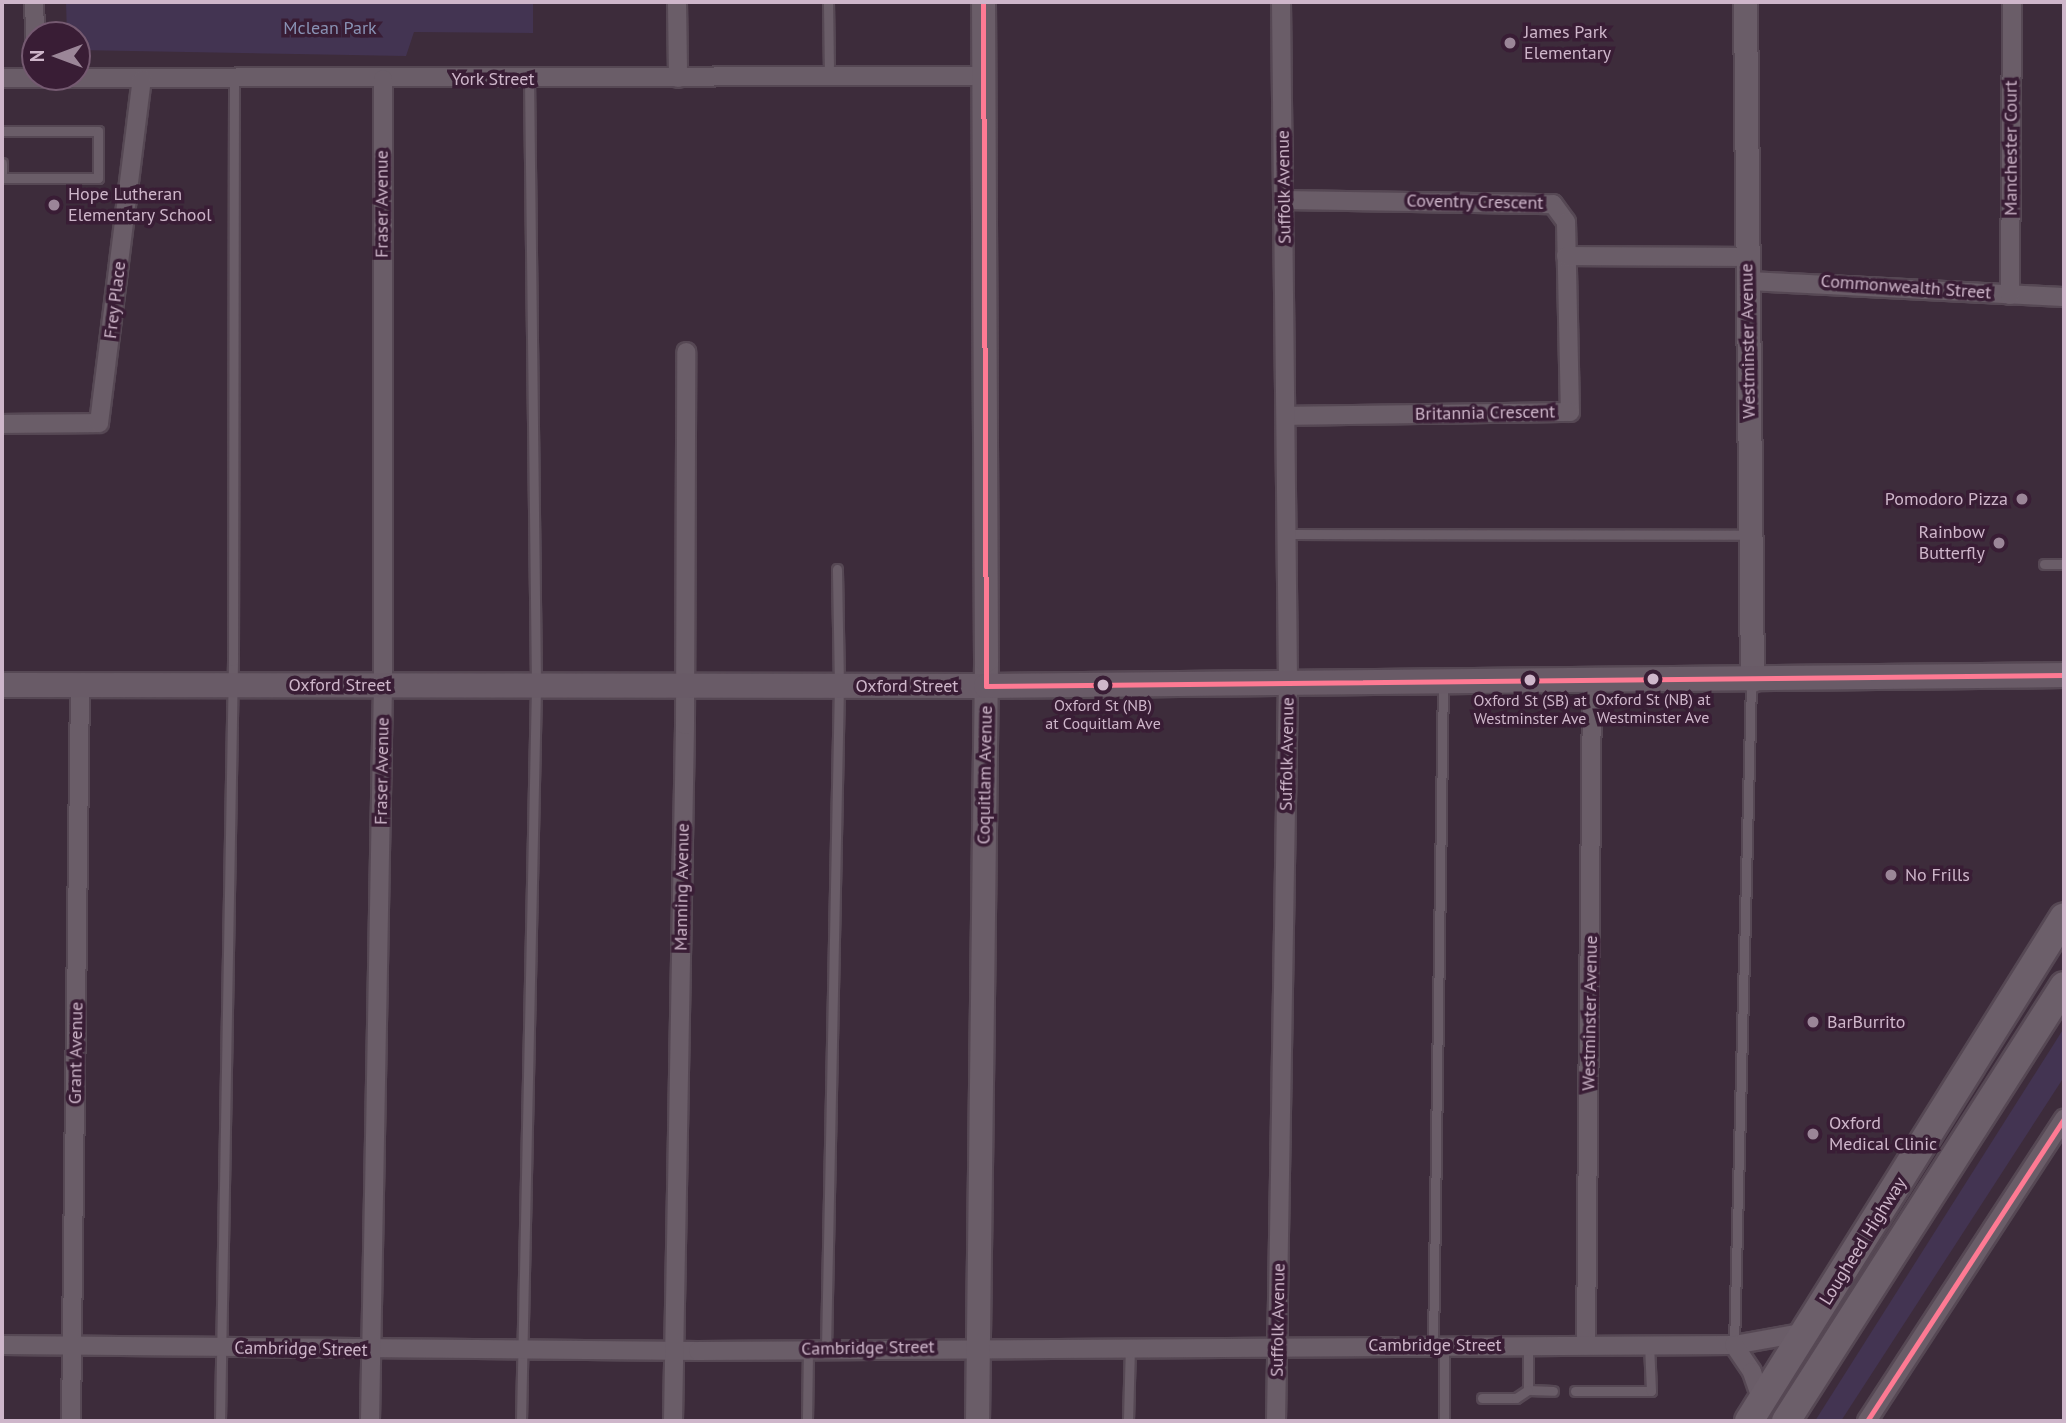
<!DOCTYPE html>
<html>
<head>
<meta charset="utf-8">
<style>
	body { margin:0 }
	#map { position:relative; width:2066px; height:1423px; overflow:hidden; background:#3d2c3b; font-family:"PT Sans",sans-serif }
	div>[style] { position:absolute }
	.green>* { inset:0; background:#433452 }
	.roads { filter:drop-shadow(2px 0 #564854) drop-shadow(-2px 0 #564854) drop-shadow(0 2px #564854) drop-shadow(0 -2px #564854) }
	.service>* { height:9px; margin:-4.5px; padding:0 4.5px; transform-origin:4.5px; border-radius:4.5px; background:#6a5d68 }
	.minor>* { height:18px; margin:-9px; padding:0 9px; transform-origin:9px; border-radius:9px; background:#6a5d68 }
	.tertiary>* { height:23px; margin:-11.5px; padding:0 11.5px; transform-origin:11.5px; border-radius:11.5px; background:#6a5d68 }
	.secondary>* { height:24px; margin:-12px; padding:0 12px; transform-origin:12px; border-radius:12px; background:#695b67 }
	.primary>* { height:28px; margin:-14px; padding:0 14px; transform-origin:14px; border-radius:14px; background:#6c5f6a }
	.bus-1>* { height:5px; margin:-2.5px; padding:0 2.5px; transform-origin:2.5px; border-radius:2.5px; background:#fe7a93 }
	.dots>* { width:19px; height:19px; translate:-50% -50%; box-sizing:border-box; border:4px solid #391d35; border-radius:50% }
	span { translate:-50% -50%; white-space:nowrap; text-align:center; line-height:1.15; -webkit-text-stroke:7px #391d35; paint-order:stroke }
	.bus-label { font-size:16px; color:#ceb6ca }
	.park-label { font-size:18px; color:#8992b4 }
	.poi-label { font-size:18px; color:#ceb6ca }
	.left { translate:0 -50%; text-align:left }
	.right { translate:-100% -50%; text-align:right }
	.street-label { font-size:18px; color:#ceb6ca }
	.frame { position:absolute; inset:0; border:4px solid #ceb6ca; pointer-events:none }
	.north { position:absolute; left:21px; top:21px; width:70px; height:70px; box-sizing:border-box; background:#391d35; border:2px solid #755a71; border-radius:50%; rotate:270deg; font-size:19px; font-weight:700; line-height:28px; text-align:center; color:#ceb6ca }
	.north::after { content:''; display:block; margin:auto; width:24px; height:32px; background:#9b8698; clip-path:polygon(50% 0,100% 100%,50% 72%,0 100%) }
</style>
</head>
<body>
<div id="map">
	<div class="green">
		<div style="clip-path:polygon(66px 2px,533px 2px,533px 33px,414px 32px,406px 56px,77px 50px,77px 35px,67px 35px)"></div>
		<div style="clip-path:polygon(2064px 1028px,2064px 1077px,1841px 1421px,1815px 1421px)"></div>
	</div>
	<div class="roads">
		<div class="service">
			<div style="left:828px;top:2px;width:75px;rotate:89.2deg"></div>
			<div style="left:2px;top:131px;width:96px"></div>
			<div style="left:98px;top:131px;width:47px;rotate:90deg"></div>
			<div style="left:98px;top:178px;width:96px;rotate:180deg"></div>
			<div style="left:2px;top:178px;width:15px;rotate:-90deg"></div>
			<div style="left:1287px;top:534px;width:463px;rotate:0.1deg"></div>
			<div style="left:2044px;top:564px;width:20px"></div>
			<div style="left:1433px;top:1345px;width:664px;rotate:-89.14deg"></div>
			<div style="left:1528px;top:1345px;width:45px;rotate:90deg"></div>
			<div style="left:1528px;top:1390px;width:25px;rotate:2deg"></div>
			<div style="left:1734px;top:1345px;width:663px;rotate:-88.53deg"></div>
			<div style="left:826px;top:1349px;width:663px;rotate:-88.88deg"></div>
			<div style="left:839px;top:686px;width:117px;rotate:-91deg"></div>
			<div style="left:1575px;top:1391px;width:76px"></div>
			<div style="left:1651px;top:1391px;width:47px;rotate:-92.4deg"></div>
			<div style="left:1482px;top:1398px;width:34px"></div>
			<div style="left:1516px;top:1398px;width:14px;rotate:-34deg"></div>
			<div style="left:220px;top:1421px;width:760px;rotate:-89.02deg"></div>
			<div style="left:233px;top:661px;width:581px;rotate:-89.9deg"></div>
			<div style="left:521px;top:1421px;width:736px;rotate:-88.83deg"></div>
			<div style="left:536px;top:685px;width:607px;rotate:-90.66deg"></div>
			<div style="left:807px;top:1421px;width:71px;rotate:-89.2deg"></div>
			<div style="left:1128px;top:1421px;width:75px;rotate:-88.5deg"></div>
			<div style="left:1444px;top:1421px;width:75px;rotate:-90deg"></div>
		</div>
		<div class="minor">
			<div style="left:34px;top:2px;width:37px;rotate:88deg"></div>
			<div style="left:677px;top:2px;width:76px;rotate:89.2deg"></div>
			<div style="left:2px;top:78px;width:981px;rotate:-0.12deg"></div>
			<div style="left:1284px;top:200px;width:269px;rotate:0.9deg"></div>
			<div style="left:1553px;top:204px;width:22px;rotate:54deg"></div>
			<div style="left:1566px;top:222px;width:190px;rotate:88.8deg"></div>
			<div style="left:1570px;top:412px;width:284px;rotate:179.2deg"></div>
			<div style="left:1566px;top:256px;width:181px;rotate:0.3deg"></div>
			<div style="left:1748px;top:281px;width:316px;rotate:2.9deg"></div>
			<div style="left:2010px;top:295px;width:293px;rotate:-89.6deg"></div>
			<div style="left:2px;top:424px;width:97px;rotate:-0.6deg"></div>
			<div style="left:99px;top:423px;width:346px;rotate:-82.9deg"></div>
			<div style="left:1586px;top:1344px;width:662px;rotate:-89.48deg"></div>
			<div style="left:2px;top:1345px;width:696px;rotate:0.49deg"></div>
			<div style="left:698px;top:1351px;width:1036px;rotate:-0.33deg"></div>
			<div style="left:1734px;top:1345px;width:73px;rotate:-10.2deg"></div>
			<div style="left:1734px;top:1345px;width:32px;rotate:56deg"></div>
			<div style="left:1752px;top:1372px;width:31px;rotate:71deg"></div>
			<div style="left:71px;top:1421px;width:737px;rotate:-89.3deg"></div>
			<div style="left:370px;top:1421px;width:735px;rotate:-88.99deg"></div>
			<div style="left:383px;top:686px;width:607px;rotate:-90deg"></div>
			<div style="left:673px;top:1421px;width:696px;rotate:-89.01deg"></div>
			<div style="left:685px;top:725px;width:373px;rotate:-89.8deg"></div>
			<div style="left:1276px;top:1421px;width:739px;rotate:-89.07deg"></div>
			<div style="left:1288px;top:682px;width:680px;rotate:-90.59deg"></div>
			<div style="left:1867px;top:1421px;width:361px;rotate:-56.9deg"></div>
		</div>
		<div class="tertiary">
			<div style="left:1745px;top:2px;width:678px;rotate:89.41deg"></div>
			<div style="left:977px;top:1421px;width:761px;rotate:-89.32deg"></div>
			<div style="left:986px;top:660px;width:658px;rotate:-90.26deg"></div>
		</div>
		<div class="secondary">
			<div style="left:2px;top:685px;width:984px;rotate:0.06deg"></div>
			<div style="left:986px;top:686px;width:1078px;rotate:-0.58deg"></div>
		</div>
		<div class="primary">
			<div style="left:1749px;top:1421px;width:594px;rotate:-57.99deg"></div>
			<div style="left:1786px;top:1421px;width:516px;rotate:-57.42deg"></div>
		</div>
	</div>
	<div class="bus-1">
		<div style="left:983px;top:2px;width:684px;rotate:89.75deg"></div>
		<div style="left:986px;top:686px;width:1078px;rotate:-0.58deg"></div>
		<div style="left:1867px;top:1421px;width:361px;rotate:-56.9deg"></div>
	</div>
	<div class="dots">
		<div style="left:1510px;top:43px;background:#9b8698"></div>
		<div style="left:54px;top:205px;background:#9b8698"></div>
		<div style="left:2022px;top:499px;background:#9b8698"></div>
		<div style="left:1999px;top:543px;background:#9b8698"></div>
		<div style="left:1653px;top:679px;background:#ceb6ca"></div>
		<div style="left:1530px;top:680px;background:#ceb6ca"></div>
		<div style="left:1103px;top:685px;background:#ceb6ca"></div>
		<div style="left:1891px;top:875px;background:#9b8698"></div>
		<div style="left:1813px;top:1022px;background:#9b8698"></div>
		<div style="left:1813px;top:1134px;background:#9b8698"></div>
	</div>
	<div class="bus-label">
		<span style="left:1653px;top:708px">Oxford St (NB) at<br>Westminster Ave</span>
		<span style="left:1530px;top:709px">Oxford St (SB) at<br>Westminster Ave</span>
		<span style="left:1103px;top:714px">Oxford St (NB)<br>at Coquitlam Ave</span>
	</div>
	<div class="park-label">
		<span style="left:330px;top:28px">Mclean Park</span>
	</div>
	<div class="poi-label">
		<span class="left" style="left:1524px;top:43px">James Park<br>Elementary</span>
		<span class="left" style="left:68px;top:205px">Hope Lutheran<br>Elementary School</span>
		<span class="right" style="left:2008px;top:499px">Pomodoro Pizza</span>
		<span class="right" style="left:1985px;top:543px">Rainbow<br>Butterfly</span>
		<span class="left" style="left:1905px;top:875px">No Frills</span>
		<span class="left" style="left:1827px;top:1022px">BarBurrito</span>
		<span class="left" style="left:1829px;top:1134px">Oxford<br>Medical Clinic</span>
	</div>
	<div class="street-label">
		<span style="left:493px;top:79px">York Street</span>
		<span style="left:2011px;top:148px;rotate:-90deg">Manchester Court</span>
		<span style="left:1284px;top:187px;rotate:-91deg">Suffolk Avenue</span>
		<span style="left:1475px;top:202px;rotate:1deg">Coventry Crescent</span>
		<span style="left:382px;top:204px;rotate:-90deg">Fraser Avenue</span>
		<span style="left:1906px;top:287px;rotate:4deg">Commonwealth Street</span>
		<span style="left:115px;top:300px;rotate:-83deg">Frey Place</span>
		<span style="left:1748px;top:341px;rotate:-91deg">Westminster Avenue</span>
		<span style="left:1485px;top:413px;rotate:-1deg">Britannia Crescent</span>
		<span style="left:340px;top:685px">Oxford Street</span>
		<span style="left:907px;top:686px">Oxford Street</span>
		<span style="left:1287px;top:754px;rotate:-89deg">Suffolk Avenue</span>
		<span style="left:382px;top:771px;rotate:-89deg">Fraser Avenue</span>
		<span style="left:985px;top:775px;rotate:-89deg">Coquitlam Avenue</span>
		<span style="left:682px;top:887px;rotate:-89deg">Manning Avenue</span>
		<span style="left:1590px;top:1013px;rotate:-89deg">Westminster Avenue</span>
		<span style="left:76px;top:1053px;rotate:-89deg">Grant Avenue</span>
		<span style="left:1863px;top:1241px;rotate:-58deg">Lougheed Highway</span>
		<span style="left:1278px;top:1320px;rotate:-89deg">Suffolk Avenue</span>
		<span style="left:1435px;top:1345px">Cambridge Street</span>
		<span style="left:868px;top:1348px;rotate:-1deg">Cambridge Street</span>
		<span style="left:301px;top:1349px;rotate:1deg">Cambridge Street</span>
	</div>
	<div class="frame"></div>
	<div class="north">N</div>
</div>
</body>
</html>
